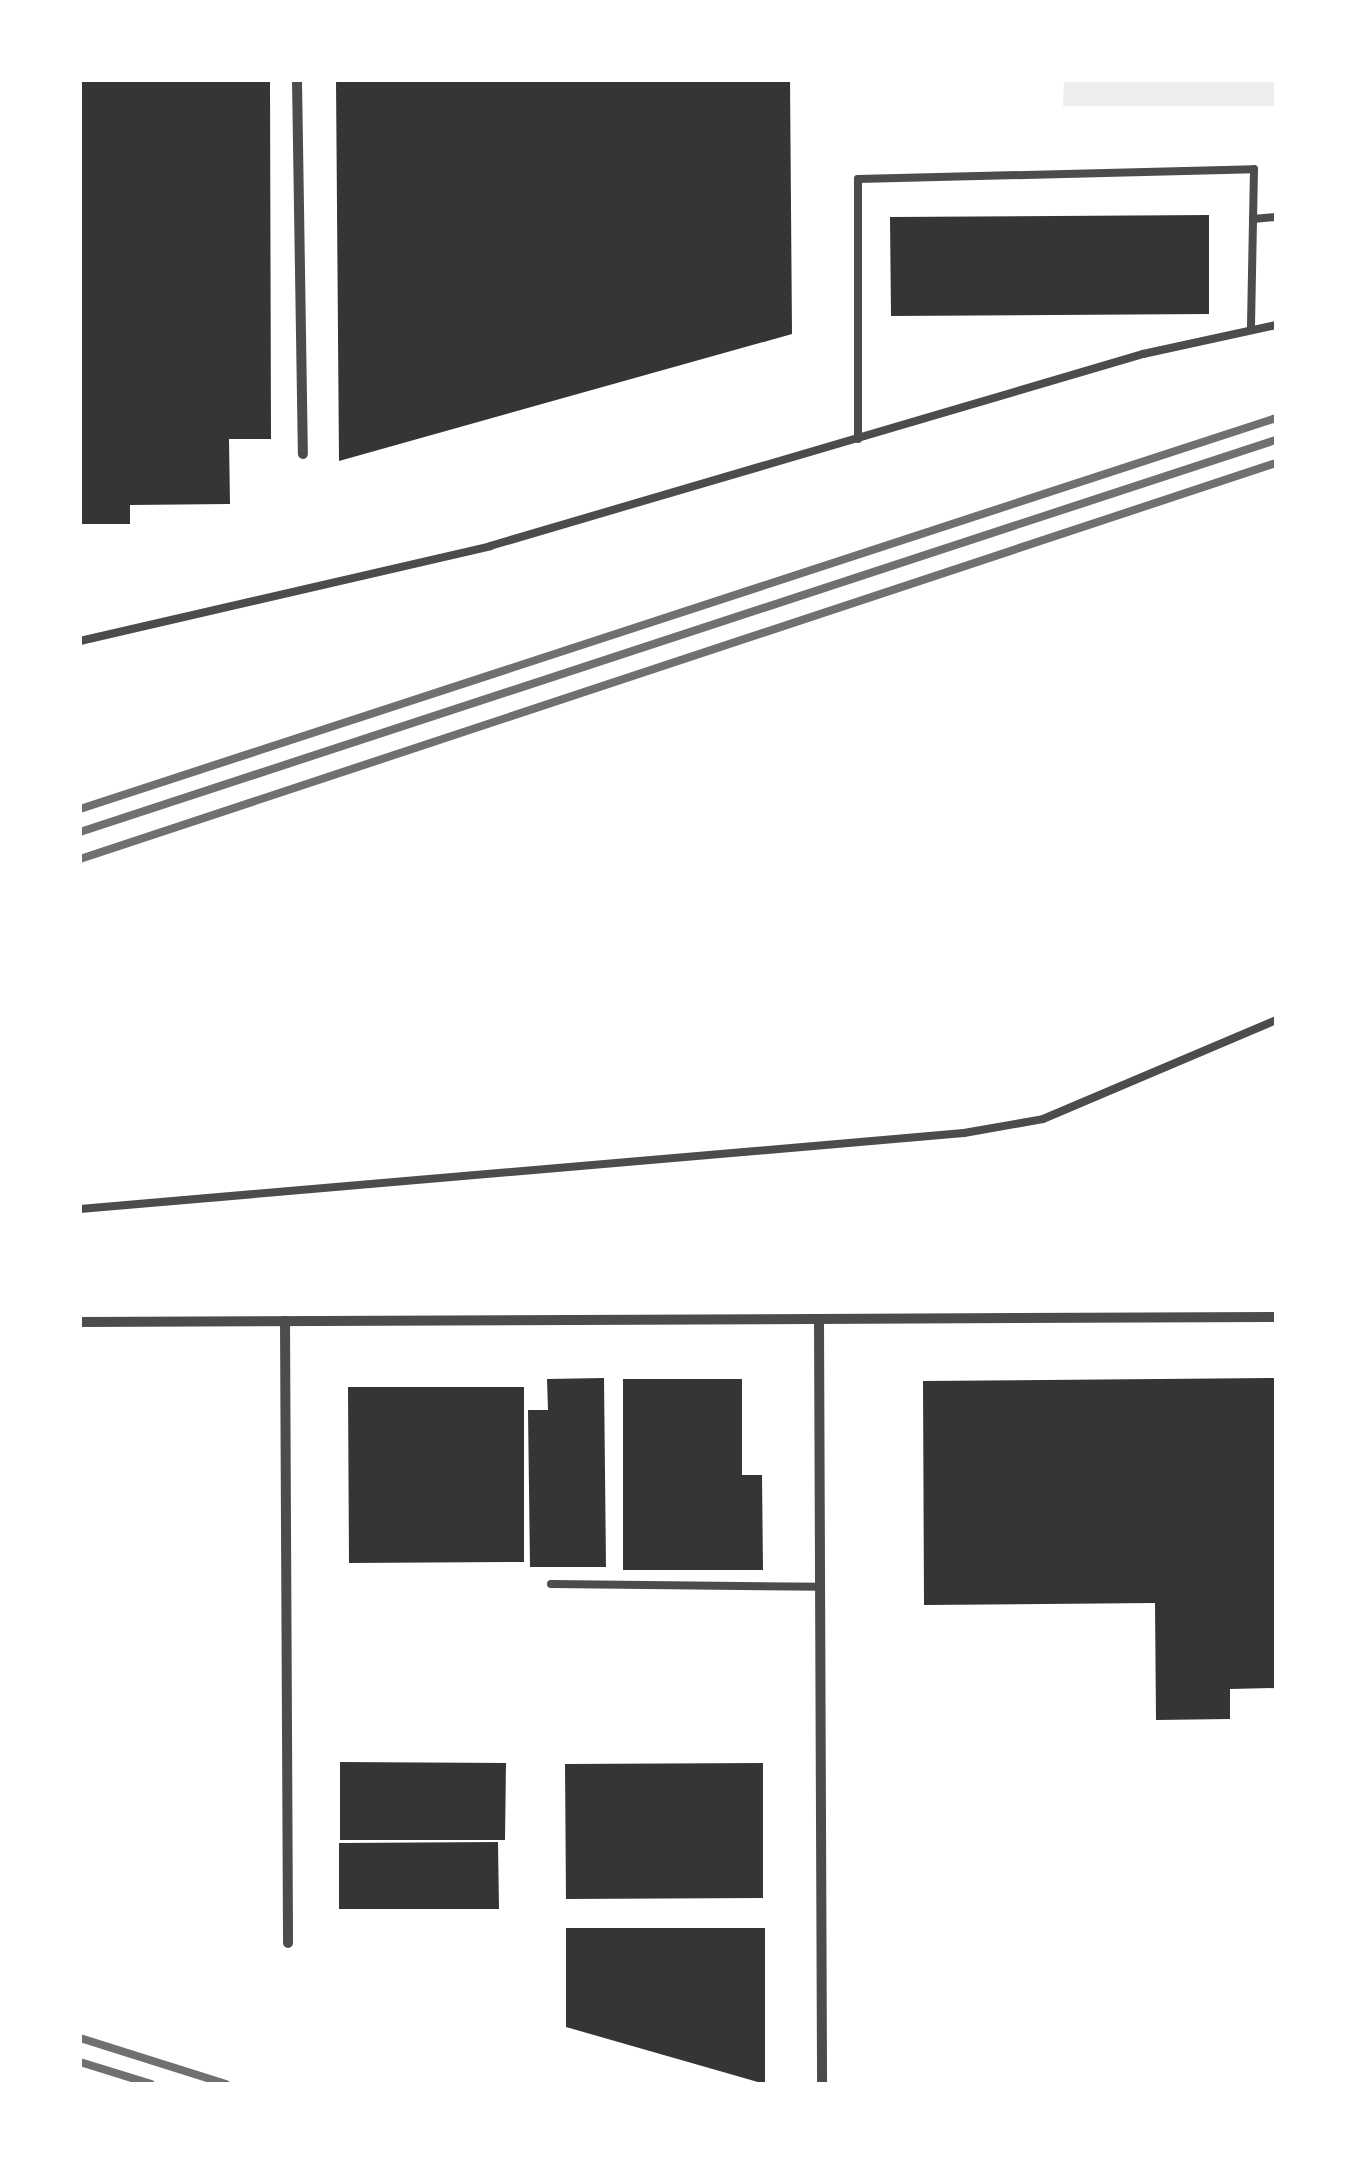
<!DOCTYPE html>
<html>
<head>
<meta charset="utf-8">
<style>
	body { margin:0 }
	#map { position:relative; width:1356px; height:2164px; overflow:hidden; background:#fff; font-family:Cabin,sans-serif }
	div>[style] { position:absolute }
	.green>* { inset:0; background:#eee }
	.building>* { inset:0; background:#353535 }
	.service>* { height:8px; margin:-4px; padding:0 4px; transform-origin:4px; border-radius:4px; background:#4c4c4c }
	.minor>* { height:10px; margin:-5px; padding:0 5px; transform-origin:5px; border-radius:5px; background:#4c4c4c }
	.rail>* { height:8px; margin:-4px; padding:0 4px; transform-origin:4px; border-radius:4px; background:#707070 }
	span { translate:-50% -50%; white-space:nowrap; text-align:center; line-height:1.15; -webkit-text-stroke:10px #fff; paint-order:stroke }
	.frame { position:absolute; inset:0; border:82px solid #fff; pointer-events:none }
</style>
</head>
<body>
<div id="map">
	<div class="green">
		<div style="clip-path:polygon(1064px 80px,1276px 80px,1276px 106px,1063px 106px)"></div>
	</div>
	<div class="building">
		<div style="clip-path:polygon(80px 80px,270px 80px,271px 439px,229px 439px,230px 504px,130px 505px,130px 524px,80px 524px)"></div>
		<div style="clip-path:polygon(336px 80px,790px 80px,792px 334px,339px 461px)"></div>
		<div style="clip-path:polygon(1209px 215px,1209px 314px,891px 316px,890px 217px)"></div>
		<div style="clip-path:polygon(604px 1378px,606px 1567px,530px 1567px,528px 1410px,548px 1410px,547px 1379px)"></div>
		<div style="clip-path:polygon(1276px 1378px,1276px 1688px,1230px 1689px,1230px 1719px,1156px 1720px,1155px 1603px,924px 1605px,923px 1381px)"></div>
		<div style="clip-path:polygon(623px 1379px,742px 1379px,742px 1475px,762px 1475px,763px 1570px,623px 1570px)"></div>
		<div style="clip-path:polygon(348px 1387px,524px 1387px,524px 1562px,349px 1563px)"></div>
		<div style="clip-path:polygon(340px 1762px,506px 1763px,505px 1840px,340px 1840px)"></div>
		<div style="clip-path:polygon(763px 1763px,763px 1898px,566px 1899px,565px 1764px)"></div>
		<div style="clip-path:polygon(498px 1842px,499px 1909px,339px 1909px,339px 1843px)"></div>
		<div style="clip-path:polygon(566px 1928px,765px 1928px,765px 2084px,566px 2027px)"></div>
	</div>
	<div class="service">
		<div style="left:1253px;top:219px;width:23px;rotate:-5deg"></div>
		<div style="left:858px;top:439px;width:260px;rotate:-90deg"></div>
		<div style="left:858px;top:179px;width:396px;rotate:-1.4deg"></div>
		<div style="left:1254px;top:169px;width:159px;rotate:91.1deg"></div>
		<div style="left:80px;top:641px;width:421px;rotate:-13deg"></div>
		<div style="left:490px;top:546px;width:681px;rotate:-16.38deg"></div>
		<div style="left:1143px;top:354px;width:136px;rotate:-12.3deg"></div>
		<div style="left:80px;top:1209px;width:887px;rotate:-4.91deg"></div>
		<div style="left:964px;top:1133px;width:80px;rotate:-10deg"></div>
		<div style="left:1043px;top:1119px;width:253px;rotate:-23deg"></div>
		<div style="left:551px;top:1584px;width:270px;rotate:0.6deg"></div>
	</div>
	<div class="minor">
		<div style="left:297px;top:80px;width:374px;rotate:89.1deg"></div>
		<div style="left:285px;top:1321px;width:622px;rotate:89.72deg"></div>
		<div style="left:819px;top:1321px;width:761px;rotate:89.77deg"></div>
		<div style="left:80px;top:1322px;width:1196px;rotate:-0.24deg"></div>
	</div>
	<div class="rail">
		<div style="left:80px;top:809px;width:1258px;rotate:-18.1deg"></div>
		<div style="left:80px;top:832px;width:1259px;rotate:-18.15deg"></div>
		<div style="left:80px;top:859px;width:1260px;rotate:-18.32deg"></div>
		<div style="left:80px;top:2038px;width:153px;rotate:17.5deg"></div>
		<div style="left:80px;top:2062px;width:74px;rotate:17.2deg"></div>
	</div>
	<div class="frame"></div>
</div>
</body>
</html>
